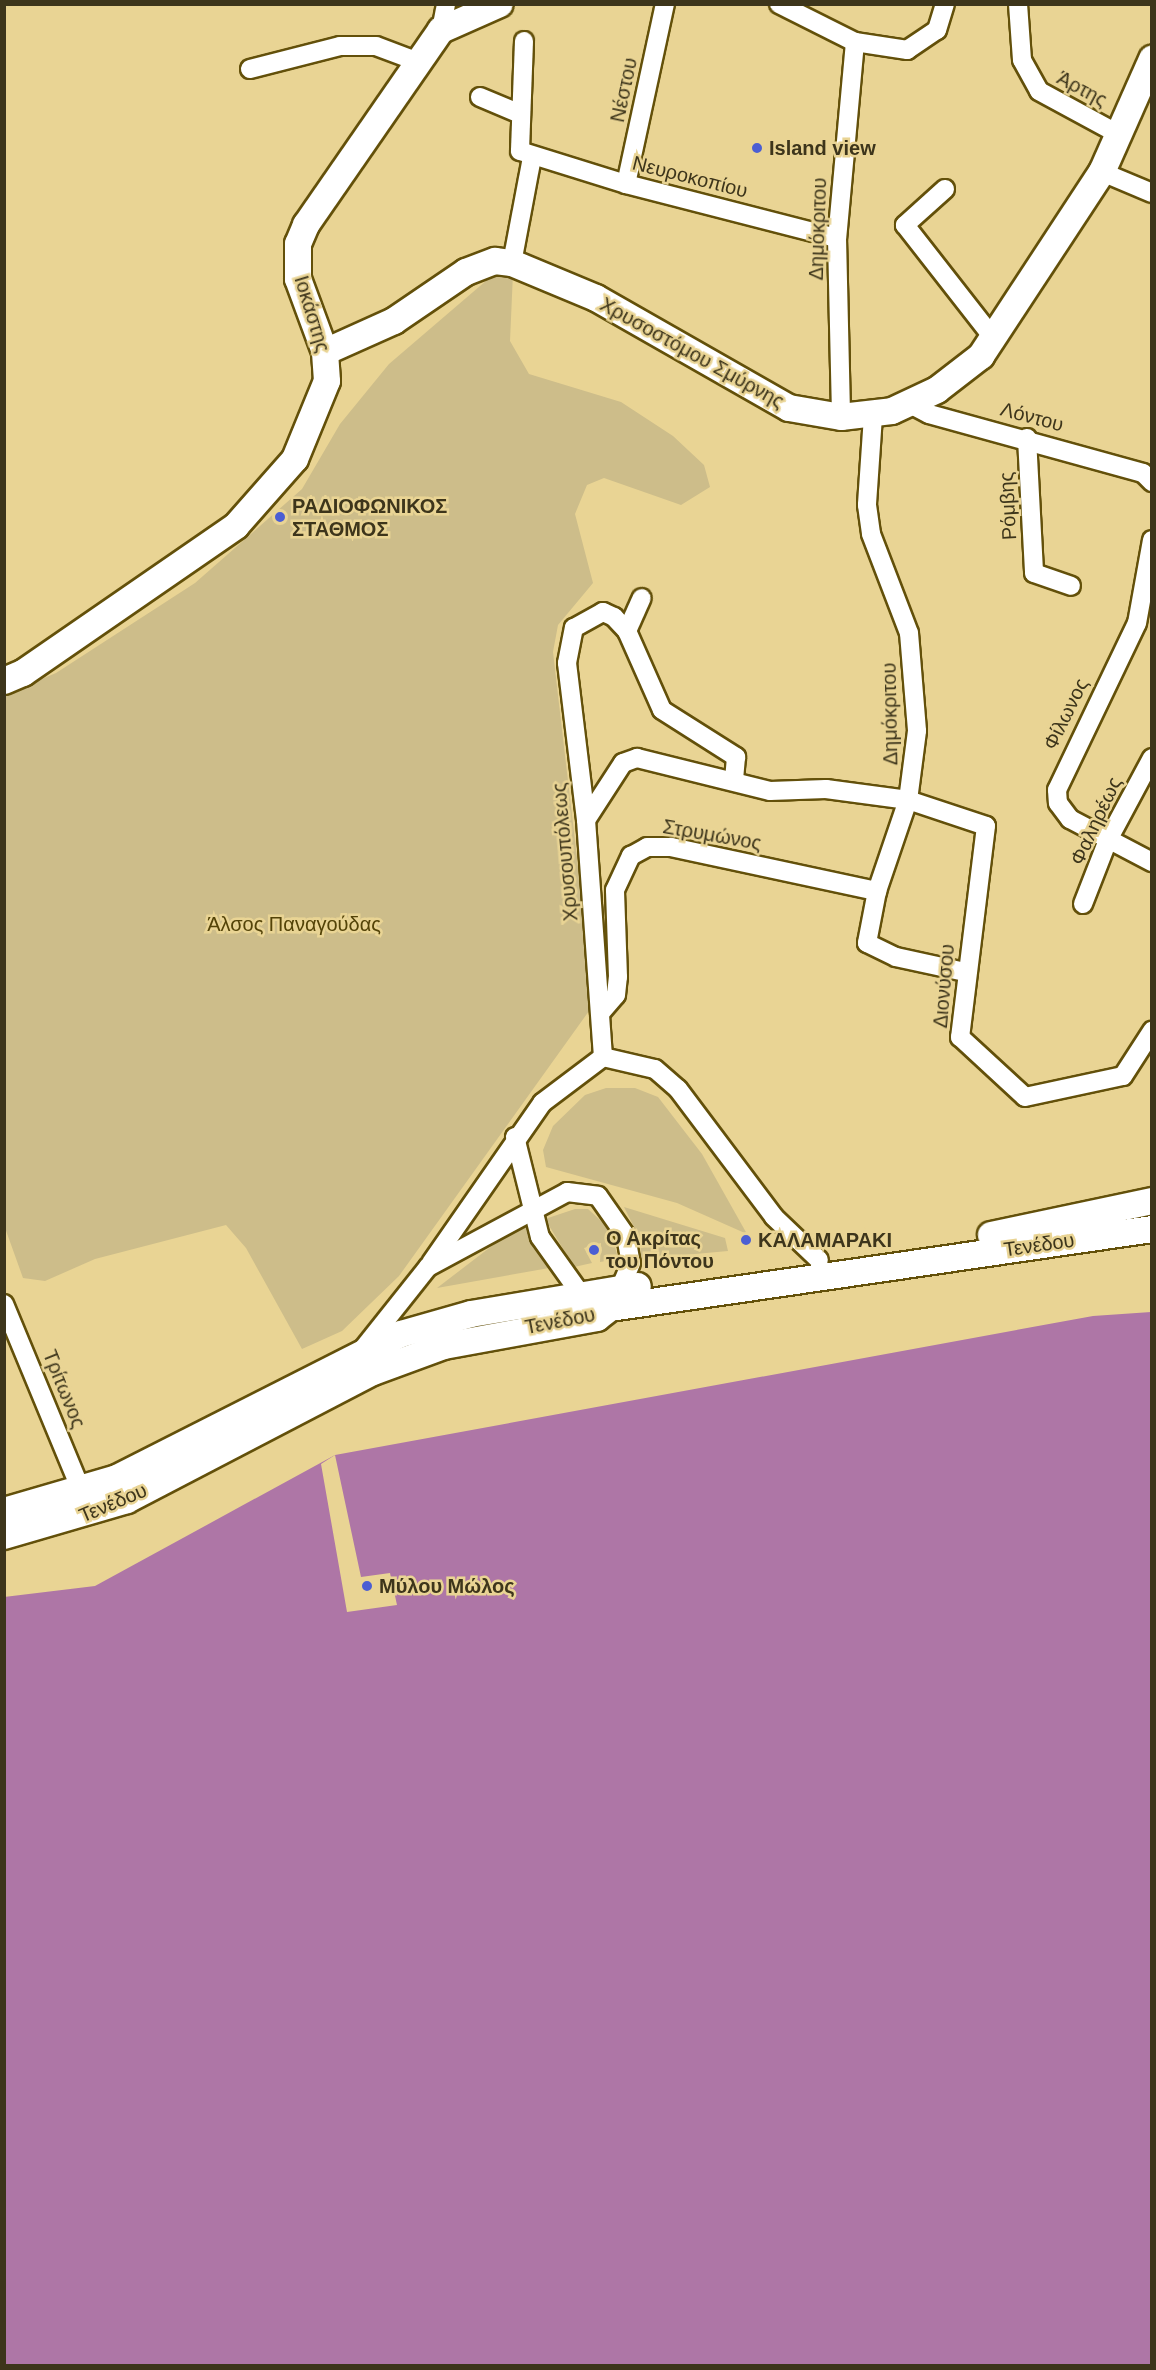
<!DOCTYPE html>
<html>
<head>
<meta charset="utf-8">
<style>
	body { margin:0 }
	#map { position:relative; width:1156px; height:2370px; overflow:hidden; background:#e9d494; font-family:Helvetica,sans-serif }
	div>[style] { position:absolute }
	.green>* { inset:0; background:#cdbd8a }
	.water>* { inset:0; background:#ae76a6 }
	.pier>* { inset:0; background:#e9d494 }
	.roads { filter:drop-shadow(2px 0 #63500a) drop-shadow(-2px 0 #63500a) drop-shadow(0 2px #63500a) drop-shadow(0 -2px #63500a) }
	.street>* { height:18px; margin:-9px; padding:0 9px; transform-origin:9px; border-radius:9px; background:#fff }
	.secondary>* { height:26px; margin:-13px; padding:0 13px; transform-origin:13px; border-radius:13px; background:#fff }
	.dots>* { width:16px; height:16px; translate:-50% -50%; box-sizing:border-box; border:3px solid #e9d494; border-radius:50% }
	span { translate:-50% -50%; white-space:nowrap; text-align:center; line-height:1.15; -webkit-text-stroke:5px #e9d494; paint-order:stroke }
	.street-label { font-size:20px; color:#3d351b }
	.poi-label { font-size:20px; color:#3d351b; font-weight:700 }
	.left { translate:0 -50%; text-align:left }
	.park-label { font-size:20px; color:#534308 }
	.frame { position:absolute; inset:0; border:6px solid #3d351b; pointer-events:none }
</style>
</head>
<body>
<div id="map">
	<div class="green">
		<div style="clip-path:polygon(513px 273px,510px 341px,529px 374px,621px 402px,673px 436px,704px 465px,710px 487px,681px 505px,604px 478px,587px 485px,575px 514px,593px 583px,558px 625px,553px 652px,594px 1004px,399px 1276px,342px 1331px,302px 1349px,246px 1248px,226px 1225px,95px 1259px,45px 1281px,23px 1278px,4px 1225px,4px 695px,56px 673px,195px 583px,302px 489px,340px 424px,389px 364px,494px 274px)"></div>
		<div style="clip-path:polygon(606px 1088px,635px 1088px,658px 1097px,702px 1154px,747px 1234px,677px 1203px,546px 1167px,543px 1150px,553px 1126px,585px 1095px)"></div>
		<div style="clip-path:polygon(624px 1207px,725px 1238px,728px 1251px,640px 1259px,641px 1241px)"></div>
		<div style="clip-path:polygon(575px 1209px,588px 1209px,611px 1230px,618px 1259px,600px 1262px,601px 1243px,584px 1248px,592px 1263px,574px 1267px,545px 1219px)"></div>
		<div style="clip-path:polygon(527px 1219px,534px 1246px,549px 1268px,437px 1288px)"></div>
	</div>
	<div class="water">
		<div style="clip-path:polygon(1151px 1312px,1151px 2365px,5px 2365px,4px 1597px,95px 1586px,335px 1455px,1093px 1316px)"></div>
	</div>
	<div class="pier">
		<div style="clip-path:polygon(335px 1455px,361px 1577px,390px 1573px,397px 1605px,347px 1612px,321px 1464px)"></div>
	</div>
	<div class="roads">
		<div class="street">
			<div style="left:779px;top:4px;width:85px;rotate:26.6deg"></div>
			<div style="left:855px;top:42px;width:197px;rotate:95.2deg"></div>
			<div style="left:837px;top:238px;width:179px;rotate:88.7deg"></div>
			<div style="left:1018px;top:4px;width:56px;rotate:85.9deg"></div>
			<div style="left:1022px;top:60px;width:35px;rotate:61deg"></div>
			<div style="left:1039px;top:91px;width:94px;rotate:28.5deg"></div>
			<div style="left:441px;top:30px;width:26px;rotate:-79deg"></div>
			<div style="left:524px;top:41px;width:110px;rotate:92.1deg"></div>
			<div style="left:520px;top:151px;width:111px;rotate:17.3deg"></div>
			<div style="left:626px;top:184px;width:218px;rotate:14.4deg"></div>
			<div style="left:855px;top:42px;width:53px;rotate:8.7deg"></div>
			<div style="left:907px;top:50px;width:36px;rotate:-34deg"></div>
			<div style="left:937px;top:30px;width:27px;rotate:-73deg"></div>
			<div style="left:250px;top:69px;width:93px;rotate:-14.3deg"></div>
			<div style="left:340px;top:46px;width:36px"></div>
			<div style="left:376px;top:46px;width:43px;rotate:20.6deg"></div>
			<div style="left:480px;top:97px;width:41px;rotate:22.8deg"></div>
			<div style="left:1102px;top:172px;width:54px;rotate:22.8deg"></div>
			<div style="left:626px;top:184px;width:184px;rotate:-77.8deg"></div>
			<div style="left:945px;top:189px;width:54px;rotate:138deg"></div>
			<div style="left:905px;top:225px;width:145px;rotate:52deg"></div>
			<div style="left:512px;top:263px;width:108px;rotate:-79.3deg"></div>
			<div style="left:910px;top:404px;width:21px;rotate:28deg"></div>
			<div style="left:929px;top:414px;width:222px;rotate:15.4deg"></div>
			<div style="left:1143px;top:473px;width:13px;rotate:45deg"></div>
			<div style="left:873px;top:416px;width:89px;rotate:93.9deg"></div>
			<div style="left:867px;top:505px;width:29px;rotate:82deg"></div>
			<div style="left:871px;top:534px;width:106px;rotate:69deg"></div>
			<div style="left:909px;top:633px;width:98px;rotate:85.3deg"></div>
			<div style="left:917px;top:731px;width:70px;rotate:97.4deg"></div>
			<div style="left:908px;top:800px;width:96px;rotate:108.8deg"></div>
			<div style="left:877px;top:891px;width:53px;rotate:100.9deg"></div>
			<div style="left:867px;top:943px;width:32px;rotate:26deg"></div>
			<div style="left:896px;top:957px;width:71px;rotate:12.3deg"></div>
			<div style="left:1027px;top:438px;width:135px;rotate:87deg"></div>
			<div style="left:1034px;top:573px;width:39px;rotate:19deg"></div>
			<div style="left:1152px;top:540px;width:84px;rotate:100.2deg"></div>
			<div style="left:1137px;top:623px;width:185px;rotate:115.6deg"></div>
			<div style="left:1057px;top:790px;width:13px;rotate:86deg"></div>
			<div style="left:1058px;top:803px;width:20px;rotate:53deg"></div>
			<div style="left:1070px;top:819px;width:93px;rotate:27.7deg"></div>
			<div style="left:627px;top:631px;width:36px;rotate:-66deg"></div>
			<div style="left:586px;top:820px;width:68px;rotate:-57deg"></div>
			<div style="left:623px;top:763px;width:15px;rotate:-20deg"></div>
			<div style="left:637px;top:758px;width:137px;rotate:13.9deg"></div>
			<div style="left:770px;top:791px;width:56px;rotate:-2deg"></div>
			<div style="left:826px;top:789px;width:83px;rotate:7.6deg"></div>
			<div style="left:908px;top:800px;width:82px;rotate:18.4deg"></div>
			<div style="left:986px;top:826px;width:213px;rotate:97deg"></div>
			<div style="left:960px;top:1037px;width:88px;rotate:42.7deg"></div>
			<div style="left:1025px;top:1097px;width:100px;rotate:-12.1deg"></div>
			<div style="left:1123px;top:1076px;width:54px;rotate:-57.2deg"></div>
			<div style="left:1083px;top:904px;width:69px;rotate:-68.7deg"></div>
			<div style="left:1108px;top:840px;width:93px;rotate:-61.8deg"></div>
			<div style="left:602px;top:1011px;width:21px;rotate:-49deg"></div>
			<div style="left:616px;top:995px;width:18px;rotate:-84deg"></div>
			<div style="left:618px;top:977px;width:87px;rotate:-92deg"></div>
			<div style="left:615px;top:890px;width:38px;rotate:-65deg"></div>
			<div style="left:631px;top:856px;width:18px;rotate:-29deg"></div>
			<div style="left:647px;top:847px;width:24px"></div>
			<div style="left:671px;top:847px;width:211px;rotate:12.1deg"></div>
			<div style="left:603px;top:1057px;width:238px;rotate:-94.1deg"></div>
			<div style="left:586px;top:820px;width:158px;rotate:-96.9deg"></div>
			<div style="left:567px;top:663px;width:36px;rotate:-79deg"></div>
			<div style="left:574px;top:628px;width:33px;rotate:-29deg"></div>
			<div style="left:603px;top:612px;width:12px;rotate:24deg"></div>
			<div style="left:614px;top:617px;width:19px;rotate:47deg"></div>
			<div style="left:627px;top:631px;width:86px;rotate:66.1deg"></div>
			<div style="left:662px;top:710px;width:88px;rotate:32.4deg"></div>
			<div style="left:736px;top:757px;width:21px;rotate:95deg"></div>
			<div style="left:603px;top:1057px;width:53px;rotate:13deg"></div>
			<div style="left:655px;top:1069px;width:30px;rotate:41deg"></div>
			<div style="left:678px;top:1089px;width:160px;rotate:53.1deg"></div>
			<div style="left:774px;top:1217px;width:62px;rotate:43.7deg"></div>
			<div style="left:515px;top:1137px;width:103px;rotate:76deg"></div>
			<div style="left:540px;top:1237px;width:81px;rotate:54.5deg"></div>
			<div style="left:431px;top:1263px;width:195px;rotate:-55.2deg"></div>
			<div style="left:542px;top:1103px;width:76px;rotate:-37deg"></div>
			<div style="left:4px;top:1304px;width:204px;rotate:67.5deg"></div>
			<div style="left:362px;top:1350px;width:106px;rotate:-51.5deg"></div>
			<div style="left:428px;top:1267px;width:158px;rotate:-28.3deg"></div>
			<div style="left:567px;top:1192px;width:31px;rotate:7deg"></div>
			<div style="left:598px;top:1196px;width:49px;rotate:55deg"></div>
			<div style="left:626px;top:1236px;width:27px;rotate:80deg"></div>
			<div style="left:631px;top:1263px;width:36px;rotate:113deg"></div>
		</div>
		<div class="secondary">
			<div style="left:325px;top:352px;width:76px;rotate:-24.2deg"></div>
			<div style="left:394px;top:321px;width:87px;rotate:-34.2deg"></div>
			<div style="left:466px;top:272px;width:31px;rotate:-21deg"></div>
			<div style="left:495px;top:261px;width:17px;rotate:7deg"></div>
			<div style="left:512px;top:263px;width:91px;rotate:22.6deg"></div>
			<div style="left:596px;top:298px;width:222px;rotate:29.7deg"></div>
			<div style="left:789px;top:408px;width:53px;rotate:9.8deg"></div>
			<div style="left:841px;top:417px;width:51px;rotate:-6.7deg"></div>
			<div style="left:892px;top:411px;width:50px;rotate:-25deg"></div>
			<div style="left:937px;top:390px;width:56px;rotate:-37.7deg"></div>
			<div style="left:981px;top:356px;width:220px;rotate:-56.7deg"></div>
			<div style="left:1102px;top:172px;width:124px;rotate:-66.1deg"></div>
			<div style="left:4px;top:681px;width:21px;rotate:-23deg"></div>
			<div style="left:23px;top:673px;width:259px;rotate:-34.6deg"></div>
			<div style="left:236px;top:526px;width:89px;rotate:-48.6deg"></div>
			<div style="left:295px;top:459px;width:84px;rotate:-67.7deg"></div>
			<div style="left:327px;top:381px;width:29px;rotate:-94deg"></div>
			<div style="left:325px;top:352px;width:78px;rotate:-110.3deg"></div>
			<div style="left:298px;top:279px;width:35px;rotate:-90deg"></div>
			<div style="left:298px;top:244px;width:21px;rotate:-67deg"></div>
			<div style="left:306px;top:225px;width:237px;rotate:-55.3deg"></div>
			<div style="left:441px;top:30px;width:64px;rotate:-23.8deg"></div>
			<div style="left:991px;top:1235px;width:165px;rotate:-11.9deg"></div>
			<div style="left:4px;top:1511px;width:118px;rotate:-16.3deg"></div>
			<div style="left:117px;top:1478px;width:318px;rotate:-26.9deg"></div>
			<div style="left:401px;top:1334px;width:73px;rotate:-15.9deg"></div>
			<div style="left:471px;top:1314px;width:169px;rotate:-9.5deg"></div>
			<div style="left:4px;top:1536px;width:128px;rotate:-16.3deg"></div>
			<div style="left:127px;top:1500px;width:277px;rotate:-27.5deg"></div>
			<div style="left:373px;top:1372px;width:76px;rotate:-20.1deg"></div>
			<div style="left:444px;top:1346px;width:156px;rotate:-10.4deg"></div>
			<div style="left:597px;top:1318px;width:16px;rotate:-38deg"></div>
			<div style="left:610px;top:1308px;width:548px;rotate:-8.29deg"></div>
		</div>
	</div>
	<div class="dots">
		<div style="left:757px;top:148px;background:#4b5ed3"></div>
		<div style="left:280px;top:517px;background:#4b5ed3"></div>
		<div style="left:746px;top:1240px;background:#4b5ed3"></div>
		<div style="left:594px;top:1250px;background:#4b5ed3"></div>
		<div style="left:367px;top:1586px;background:#4b5ed3"></div>
	</div>
	<div class="street-label">
		<span style="left:1082px;top:89px;rotate:28deg">Άρτης</span>
		<span style="left:624px;top:90px;rotate:-78deg">Νέστου</span>
		<span style="left:690px;top:177px;rotate:14deg">Νευροκοπίου</span>
		<span style="left:818px;top:229px;rotate:-88deg">Δημόκριτου</span>
		<span style="left:312px;top:314px;rotate:73deg">Ιοκάστης</span>
		<span style="left:692px;top:353px;rotate:29deg">Χρυσοστόμου Σμύρνης</span>
		<span style="left:1032px;top:417px;rotate:15deg">Λόντου</span>
		<span style="left:1008px;top:506px;rotate:-93deg">Ρόμβης</span>
		<span style="left:890px;top:714px;rotate:-91deg">Δημόκριτου</span>
		<span style="left:1066px;top:714px;rotate:-64deg">Φίλωνος</span>
		<span style="left:1096px;top:821px;rotate:-65deg">Φαληρέως</span>
		<span style="left:712px;top:835px;rotate:10deg">Στρυμώνος</span>
		<span style="left:565px;top:852px;rotate:-95deg">Χρυσουπόλεως</span>
		<span style="left:944px;top:986px;rotate:-85deg">Διονύσου</span>
		<span style="left:1039px;top:1245px;rotate:-8deg">Τενέδου</span>
		<span style="left:560px;top:1321px;rotate:-11deg">Τενέδου</span>
		<span style="left:64px;top:1389px;rotate:68deg">Τρίτωνος</span>
		<span style="left:113px;top:1503px;rotate:-23deg">Τενέδου</span>
	</div>
	<div class="poi-label">
		<span class="left" style="left:769px;top:148px">Island view</span>
		<span class="left" style="left:292px;top:518px">ΡΑΔΙΟΦΩΝΙΚΟΣ<br>ΣΤΑΘΜΟΣ</span>
		<span class="left" style="left:606px;top:1250px">Ο Ακρίτας<br>του Πόντου</span>
		<span class="left" style="left:758px;top:1240px">ΚΑΛΑΜΑΡΑΚΙ</span>
		<span class="left" style="left:379px;top:1586px">Μύλου Μώλος</span>
	</div>
	<div class="park-label">
		<span style="left:294px;top:924px">Άλσος Παναγούδας</span>
	</div>
	<div class="frame"></div>
</div>
</body>
</html>
